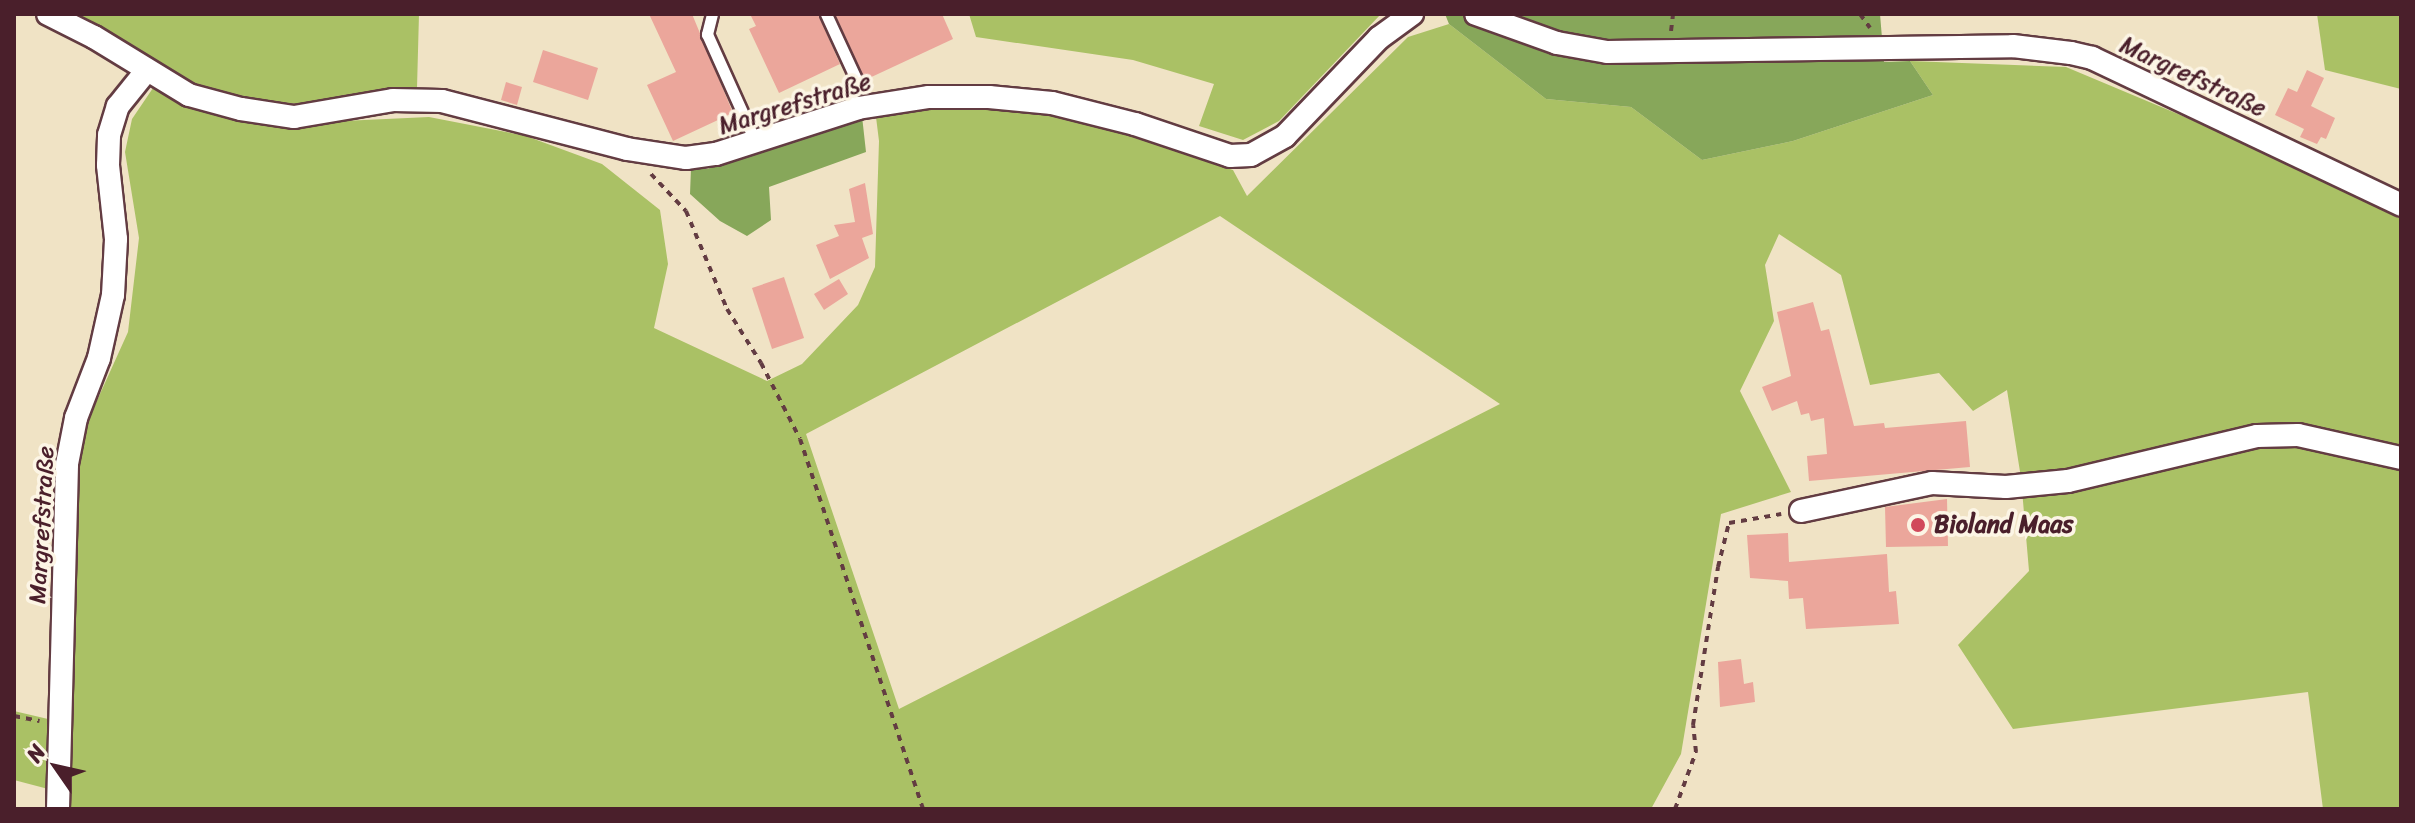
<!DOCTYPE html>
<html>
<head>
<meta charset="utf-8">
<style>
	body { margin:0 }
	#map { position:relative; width:2415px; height:823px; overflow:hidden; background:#f0e3c5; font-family:Sriracha,sans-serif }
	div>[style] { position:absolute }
	.green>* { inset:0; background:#aac165 }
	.forest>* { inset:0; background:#87a75a }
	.building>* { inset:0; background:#eba69b }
	.path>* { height:4px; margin-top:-2px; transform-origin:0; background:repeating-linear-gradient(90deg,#633c42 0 6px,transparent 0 12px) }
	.roads { filter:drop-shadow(2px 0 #633c42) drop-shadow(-2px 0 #633c42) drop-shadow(0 2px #633c42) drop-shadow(0 -2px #633c42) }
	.service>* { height:11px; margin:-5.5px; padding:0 5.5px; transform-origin:5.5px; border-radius:5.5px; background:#fff }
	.minor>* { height:22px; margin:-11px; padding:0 11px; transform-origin:11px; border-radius:11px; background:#fff }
	.dots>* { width:22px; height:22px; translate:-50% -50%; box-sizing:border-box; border:4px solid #fcf5e5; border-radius:50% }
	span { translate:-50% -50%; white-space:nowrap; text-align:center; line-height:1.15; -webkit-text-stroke:7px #fcf5e5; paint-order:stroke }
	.street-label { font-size:24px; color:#4a1f2b }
	.poi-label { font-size:24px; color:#4a1f2b; font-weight:700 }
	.left { translate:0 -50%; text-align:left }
	.frame { position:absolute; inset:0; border:16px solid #4a1f2b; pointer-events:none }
	.north { position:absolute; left:16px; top:727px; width:80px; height:80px; -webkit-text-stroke:6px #fcf5e5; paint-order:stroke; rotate:304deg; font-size:22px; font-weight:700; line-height:32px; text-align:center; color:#4a1f2b }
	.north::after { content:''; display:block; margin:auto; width:28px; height:36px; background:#4a1f2b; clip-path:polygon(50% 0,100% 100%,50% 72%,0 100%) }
</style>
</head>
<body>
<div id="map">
	<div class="green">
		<div style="clip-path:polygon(79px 14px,419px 14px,417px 88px,389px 88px,317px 106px,224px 96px,165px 71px)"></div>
		<div style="clip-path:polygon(969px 14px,1381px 14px,1279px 121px,1243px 140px,1199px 126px,1214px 84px,1133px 60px,976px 37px)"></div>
		<div style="clip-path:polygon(2317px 14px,2401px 14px,2401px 89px,2325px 70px)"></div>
		<div style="clip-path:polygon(evenodd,1449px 24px,1546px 99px,1631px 107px,1702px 160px,1793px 141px,1933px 95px,1910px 61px,2066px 67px,2216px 130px,2401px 219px,2401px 809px,2323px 809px,2308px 692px,2013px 729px,1958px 645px,2029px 571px,2021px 478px,2007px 390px,1973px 411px,1939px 373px,1870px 385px,1841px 275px,1779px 234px,1765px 265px,1774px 321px,1740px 391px,1791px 492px,1721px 514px,1681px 754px,1651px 809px,63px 809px,76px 473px,90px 416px,128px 332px,139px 238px,125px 152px,132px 119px,153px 88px,228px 116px,300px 123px,429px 117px,526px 136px,602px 164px,660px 210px,668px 264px,654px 328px,767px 381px,802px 364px,858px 305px,875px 267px,879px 141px,876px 117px,964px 105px,1055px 111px,1233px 170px,1247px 196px,1408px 37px,1449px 24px,1220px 216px,1500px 404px,899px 709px,806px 434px,1220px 216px)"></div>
		<div style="clip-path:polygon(14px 711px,48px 719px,53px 731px,52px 790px,14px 780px)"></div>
	</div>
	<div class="forest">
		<div style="clip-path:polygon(1445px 14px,1880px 14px,1884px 62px,1910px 61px,1933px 95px,1793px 141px,1702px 160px,1631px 107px,1546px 99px,1449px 24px)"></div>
		<div style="clip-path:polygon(862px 116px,866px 152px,769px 187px,771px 220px,747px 236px,720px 221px,690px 194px,691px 168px,707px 169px)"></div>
	</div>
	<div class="building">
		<div style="clip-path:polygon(649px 14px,692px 14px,733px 113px,673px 141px,647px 85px,676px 72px)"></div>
		<div style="clip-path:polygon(750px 14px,818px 14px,840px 64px,779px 93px,749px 29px,756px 26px)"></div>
		<div style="clip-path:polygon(835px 14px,942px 14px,953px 39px,865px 80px)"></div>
		<div style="clip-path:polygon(543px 50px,598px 68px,588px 100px,533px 82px)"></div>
		<div style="clip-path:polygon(2307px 70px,2324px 78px,2311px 106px,2335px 118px,2326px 139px,2321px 137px,2317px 144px,2300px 137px,2304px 129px,2275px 115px,2288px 88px,2297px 92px)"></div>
		<div style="clip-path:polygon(506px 82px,522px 87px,517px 105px,501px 100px)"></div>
		<div style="clip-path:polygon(865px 183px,873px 234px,862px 238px,869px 258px,830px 279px,816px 245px,839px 236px,834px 225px,855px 222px,849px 189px)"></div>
		<div style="clip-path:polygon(784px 277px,804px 338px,772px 349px,752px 288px)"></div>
		<div style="clip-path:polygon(839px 279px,848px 294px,824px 310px,814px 294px)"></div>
		<div style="clip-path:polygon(1813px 302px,1821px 331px,1829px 329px,1854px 426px,1884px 423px,1885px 428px,1966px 421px,1970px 467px,1809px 481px,1807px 456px,1827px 454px,1824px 418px,1811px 421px,1809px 413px,1801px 415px,1797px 401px,1772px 411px,1762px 387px,1791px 376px,1777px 312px)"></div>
		<div style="clip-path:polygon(1947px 499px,1948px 546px,1886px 547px,1885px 507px)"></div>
		<div style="clip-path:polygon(1788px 533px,1789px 562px,1887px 554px,1889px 592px,1896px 591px,1899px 624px,1806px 629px,1803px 598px,1789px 599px,1788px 581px,1750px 578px,1747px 535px)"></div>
		<div style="clip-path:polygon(1741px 659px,1744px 684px,1753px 682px,1755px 702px,1720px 707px,1718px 662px)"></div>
	</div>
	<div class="path">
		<div style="left:1860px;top:14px;width:17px;rotate:54deg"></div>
		<div style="left:1671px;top:31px;width:17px;rotate:-83deg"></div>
		<div style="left:651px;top:174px;width:51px;rotate:46.6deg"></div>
		<div style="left:686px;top:211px;width:106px;rotate:67.3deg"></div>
		<div style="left:727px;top:309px;width:64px;rotate:57.8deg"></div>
		<div style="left:761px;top:363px;width:85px;rotate:62.8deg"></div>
		<div style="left:800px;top:439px;width:390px;rotate:71.6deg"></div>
		<div style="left:14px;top:716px;width:26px;rotate:11deg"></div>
		<div style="left:1675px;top:809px;width:61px;rotate:-69.8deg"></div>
		<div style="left:1696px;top:752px;width:27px;rotate:-96deg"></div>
		<div style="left:1693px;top:725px;width:160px;rotate:-81deg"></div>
		<div style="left:1718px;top:567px;width:45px;rotate:-76deg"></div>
		<div style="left:1729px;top:523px;width:53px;rotate:-9.8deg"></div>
	</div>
	<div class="roads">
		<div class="service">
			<div style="left:712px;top:14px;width:21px;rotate:104deg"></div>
			<div style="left:707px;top:34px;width:117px;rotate:65.8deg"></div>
			<div style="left:826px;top:14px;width:72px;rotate:65.2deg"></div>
			<div style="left:856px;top:79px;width:16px;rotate:108deg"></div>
			<div style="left:851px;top:94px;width:15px;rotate:79deg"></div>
		</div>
		<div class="minor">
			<div style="left:48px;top:14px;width:51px;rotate:26.6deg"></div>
			<div style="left:94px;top:37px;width:111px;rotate:31.4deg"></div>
			<div style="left:189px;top:95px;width:54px;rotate:15.1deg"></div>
			<div style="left:241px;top:109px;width:54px;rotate:8.6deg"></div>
			<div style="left:294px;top:117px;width:100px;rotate:-9.7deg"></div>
			<div style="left:393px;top:100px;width:49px;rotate:1.2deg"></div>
			<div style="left:442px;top:101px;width:191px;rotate:14.5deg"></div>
			<div style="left:627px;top:149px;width:60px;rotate:8.7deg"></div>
			<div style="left:686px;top:158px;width:30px;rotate:-8deg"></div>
			<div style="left:716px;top:154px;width:149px;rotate:-17.9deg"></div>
			<div style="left:858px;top:108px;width:72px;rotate:-8.8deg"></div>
			<div style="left:929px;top:97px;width:60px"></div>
			<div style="left:989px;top:97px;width:63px;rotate:5.4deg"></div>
			<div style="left:1052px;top:103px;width:86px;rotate:14.2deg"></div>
			<div style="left:1135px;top:124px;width:100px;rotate:18.6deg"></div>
			<div style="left:1230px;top:156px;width:21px;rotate:-3deg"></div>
			<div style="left:1251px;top:155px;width:39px;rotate:-29deg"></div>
			<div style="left:1285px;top:136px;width:136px;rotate:-46.2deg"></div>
			<div style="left:1379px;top:38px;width:41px;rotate:-36deg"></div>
			<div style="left:1476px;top:14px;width:86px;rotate:19.7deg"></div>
			<div style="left:1557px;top:43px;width:51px;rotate:10.2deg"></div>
			<div style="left:1607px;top:52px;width:406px;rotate:-0.8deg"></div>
			<div style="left:2013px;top:46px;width:58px;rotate:6.9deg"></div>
			<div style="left:2071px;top:53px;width:22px;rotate:13deg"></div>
			<div style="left:2092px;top:58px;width:342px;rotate:25.4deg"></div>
			<div style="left:1801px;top:511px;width:134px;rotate:-12.1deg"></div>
			<div style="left:1932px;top:483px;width:74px;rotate:3.1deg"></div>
			<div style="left:2006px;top:487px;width:62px;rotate:-5.5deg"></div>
			<div style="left:2068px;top:481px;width:194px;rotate:-13.4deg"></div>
			<div style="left:2257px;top:436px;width:41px;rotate:-1.4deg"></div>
			<div style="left:2298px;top:435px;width:106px;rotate:12.6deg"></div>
			<div style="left:58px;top:809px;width:345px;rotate:-88.5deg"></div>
			<div style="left:67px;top:464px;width:47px;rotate:-78.9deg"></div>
			<div style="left:76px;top:418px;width:64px;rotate:-69deg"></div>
			<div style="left:99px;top:358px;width:65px;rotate:-77.5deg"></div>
			<div style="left:113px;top:295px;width:56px;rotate:-86.9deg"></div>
			<div style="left:116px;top:239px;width:74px;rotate:-96.2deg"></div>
			<div style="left:108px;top:165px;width:30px;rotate:-88deg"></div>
			<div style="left:109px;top:135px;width:30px;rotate:-73deg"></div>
			<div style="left:118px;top:106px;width:46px;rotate:-51.1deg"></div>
		</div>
	</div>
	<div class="dots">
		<div style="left:1918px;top:525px;background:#d1495b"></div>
	</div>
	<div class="street-label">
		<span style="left:2193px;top:77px;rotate:25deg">Margrefstraße</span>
		<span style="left:795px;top:104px;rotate:-17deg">Margrefstraße</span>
		<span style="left:42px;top:525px;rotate:-87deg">Margrefstraße</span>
	</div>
	<div class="poi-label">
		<span class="left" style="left:1934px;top:525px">Bioland Maas</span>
	</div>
	<div class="frame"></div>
	<div class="north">N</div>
</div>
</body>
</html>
